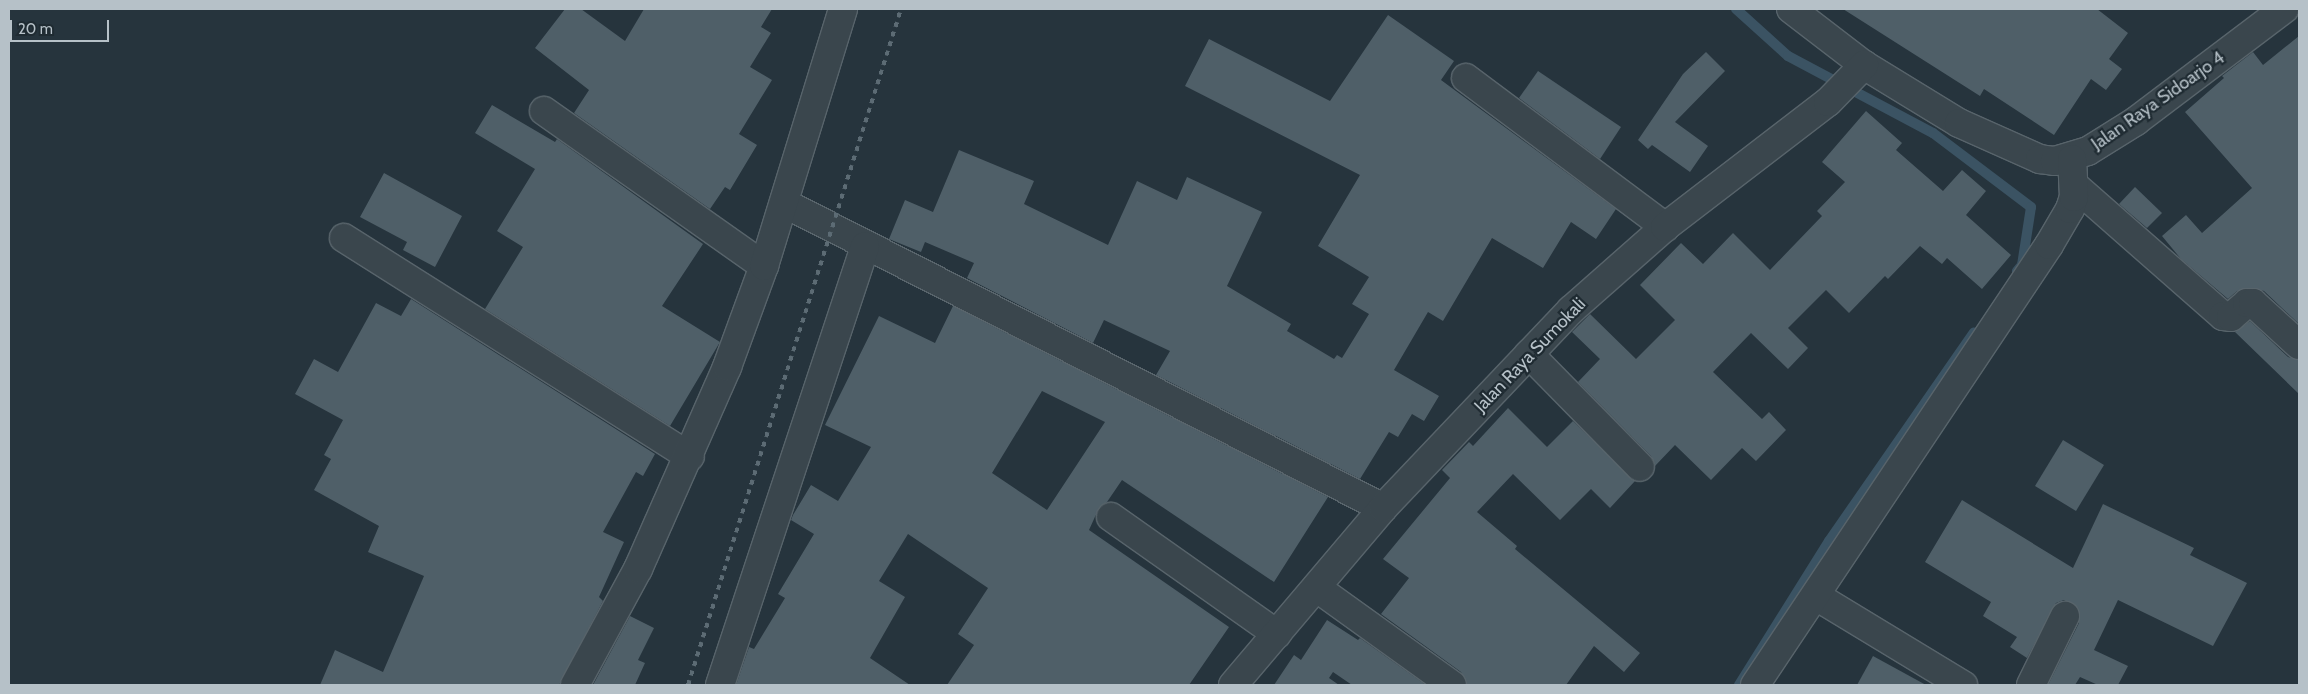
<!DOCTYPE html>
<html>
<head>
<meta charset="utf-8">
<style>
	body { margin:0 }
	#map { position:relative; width:2308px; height:694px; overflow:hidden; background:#26343d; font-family:Cabin,sans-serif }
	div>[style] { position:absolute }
	.stream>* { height:10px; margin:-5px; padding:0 5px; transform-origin:5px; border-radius:5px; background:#3b5363 }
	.building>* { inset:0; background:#4f5f68 }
	.roads { filter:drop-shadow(1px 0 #58646b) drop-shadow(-1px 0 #58646b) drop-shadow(0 1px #58646b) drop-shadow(0 -1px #58646b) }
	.minor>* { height:28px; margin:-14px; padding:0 14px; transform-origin:14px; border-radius:14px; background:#3a464d }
	.rail>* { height:4px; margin-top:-2px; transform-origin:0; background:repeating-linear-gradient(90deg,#5c6b74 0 5px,transparent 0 10px) }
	span { translate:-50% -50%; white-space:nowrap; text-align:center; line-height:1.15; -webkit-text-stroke:4.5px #1f2b32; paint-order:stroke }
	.street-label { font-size:18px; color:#b6c1c8 }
	.frame { position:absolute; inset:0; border:10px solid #b6c1c8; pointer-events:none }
	.scale { position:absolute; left:10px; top:20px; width:99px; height:22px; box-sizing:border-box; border:2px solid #b6c1c8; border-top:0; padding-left:6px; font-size:15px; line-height:18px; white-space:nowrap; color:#b6c1c8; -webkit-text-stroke:4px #1f2b32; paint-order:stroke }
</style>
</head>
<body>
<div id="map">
	<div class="stream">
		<div style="left:1736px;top:9px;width:70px;rotate:42.1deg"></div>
		<div style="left:1788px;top:56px;width:164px;rotate:28deg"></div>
		<div style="left:1933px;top:133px;width:123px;rotate:37.1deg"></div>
		<div style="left:2031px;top:207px;width:59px;rotate:98.8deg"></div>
		<div style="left:2022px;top:265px;width:8px;rotate:130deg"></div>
		<div style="left:1739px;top:685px;width:170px;rotate:-58deg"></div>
		<div style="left:1829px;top:541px;width:254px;rotate:-55.2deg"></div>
	</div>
	<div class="building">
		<div style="clip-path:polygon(565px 9px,581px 9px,625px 41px,644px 9px,772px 9px,761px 27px,771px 33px,750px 67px,772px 80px,739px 134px,757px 145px,730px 190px,725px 187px,710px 209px,574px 113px,589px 90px,535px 48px)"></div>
		<div style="clip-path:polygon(1843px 9px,2097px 9px,2128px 33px,2109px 59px,2122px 69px,2106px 90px,2091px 79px,2054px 135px,1984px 89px,1980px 96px)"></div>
		<div style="clip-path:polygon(1388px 15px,1454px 61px,1441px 80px,1616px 209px,1596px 239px,1571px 222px,1543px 268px,1492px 238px,1443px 321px,1428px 312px,1394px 370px,1439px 396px,1424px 421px,1412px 414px,1398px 437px,1389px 432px,1360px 479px,1156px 375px,1170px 351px,1104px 320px,1093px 343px,967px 278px,974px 263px,925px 242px,921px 252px,889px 239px,905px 200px,933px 212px,959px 150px,1034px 181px,1024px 204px,1108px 245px,1137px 181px,1177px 200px,1187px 177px,1262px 212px,1227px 286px,1291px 324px,1287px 331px,1334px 359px,1337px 355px,1342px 358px,1369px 314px,1352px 304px,1369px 277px,1318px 246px,1360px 175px,1185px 86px,1209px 39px,1330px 101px)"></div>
		<div style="clip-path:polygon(2299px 36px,2299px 324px,2264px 291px,2254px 288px,2237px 291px,2228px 299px,2181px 259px,2162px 236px,2186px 215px,2202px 233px,2252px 188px,2185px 112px,2224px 78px,2222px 76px,2253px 52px,2263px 65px)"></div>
		<div style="clip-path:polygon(1706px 52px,1725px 71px,1675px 122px,1708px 146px,1690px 172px,1652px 145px,1648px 149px,1638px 140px,1683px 74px)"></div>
		<div style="clip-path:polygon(1538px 71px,1621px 127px,1600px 159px,1519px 98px)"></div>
		<div style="clip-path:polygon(492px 105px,555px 142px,557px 139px,703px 244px,662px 306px,720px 342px,670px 426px,485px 309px,523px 247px,497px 231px,535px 169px,475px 133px)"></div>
		<div style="clip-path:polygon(1866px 111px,1902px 143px,1896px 150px,1943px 191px,1962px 170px,1986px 191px,1966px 215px,2011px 255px,1982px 289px,1947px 258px,1942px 264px,1920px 246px,1888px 279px,1885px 276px,1849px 313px,1826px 290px,1788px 328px,1808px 348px,1788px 369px,1751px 333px,1713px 372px,1762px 419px,1769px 412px,1786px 430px,1756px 461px,1742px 448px,1711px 480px,1675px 445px,1655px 466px,1651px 456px,1578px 382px,1600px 359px,1572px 332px,1590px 314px,1636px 359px,1675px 320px,1640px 285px,1681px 243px,1703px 264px,1733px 233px,1770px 270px,1822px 216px,1817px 211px,1845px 182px,1822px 162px)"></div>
		<div style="clip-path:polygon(384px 173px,462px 216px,435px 267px,403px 250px,407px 242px,360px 217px)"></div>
		<div style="clip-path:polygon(2135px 187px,2162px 213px,2147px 228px,2119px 204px)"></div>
		<div style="clip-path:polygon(411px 299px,655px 454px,643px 476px,636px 472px,603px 532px,624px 542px,599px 597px,603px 601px,559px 685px,320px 685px,335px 650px,383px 672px,424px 576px,368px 552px,379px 526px,314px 490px,331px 459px,324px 455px,343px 420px,295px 394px,314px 359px,338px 372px,376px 303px,401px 316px)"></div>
		<div style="clip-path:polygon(evenodd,953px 306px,1328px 497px,1274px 582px,1122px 480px,1107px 502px,1099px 508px,1089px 530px,1229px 627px,1189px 685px,947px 685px,974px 645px,958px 634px,988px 588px,908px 534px,879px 581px,905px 597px,870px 658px,910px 685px,736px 685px,749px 647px,754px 649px,785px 598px,778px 594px,814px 534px,791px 520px,793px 515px,811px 485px,838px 501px,871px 447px,825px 425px,879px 316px,935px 343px,953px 306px,1042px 391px,1105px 422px,1047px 510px,992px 473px,1042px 391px)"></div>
		<div style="clip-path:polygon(2250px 321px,2288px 357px,2299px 360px,2299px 394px,2235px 332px)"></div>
		<div style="clip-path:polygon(1508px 408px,1547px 447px,1573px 421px,1635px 481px,1610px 508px,1591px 489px,1560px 520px,1513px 474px,1477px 512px,1517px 546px,1515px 549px,1640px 653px,1624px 672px,1594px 646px,1566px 685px,1467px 685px,1461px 672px,1381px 614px,1409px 578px,1383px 559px,1450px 478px,1442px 470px,1469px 442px,1473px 446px)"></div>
		<div style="clip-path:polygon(2063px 440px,2104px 465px,2076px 511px,2035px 486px)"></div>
		<div style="clip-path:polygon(1962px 500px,2073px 568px,2103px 504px,2194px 548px,2190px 555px,2247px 583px,2213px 646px,2118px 600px,2094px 650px,2128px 666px,2118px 685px,2098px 685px,2080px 677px,2075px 685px,2048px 685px,2079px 623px,2078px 608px,2064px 600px,2056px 603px,2027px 658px,2010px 647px,2017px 637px,1983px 616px,1991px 602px,1925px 562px)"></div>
		<div style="clip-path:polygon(630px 616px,654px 628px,638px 660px,645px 663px,635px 685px,593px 685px)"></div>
		<div style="clip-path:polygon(1327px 620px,1358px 640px,1360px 638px,1426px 685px,1352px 685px,1333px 672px,1329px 678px,1339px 685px,1274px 685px,1294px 655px,1301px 660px)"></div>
		<div style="clip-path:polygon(1873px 656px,1926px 685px,1857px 685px)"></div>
	</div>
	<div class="roads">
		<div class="minor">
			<div style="left:1791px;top:9px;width:92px;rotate:37.5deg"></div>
			<div style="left:1864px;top:65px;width:111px;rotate:31.4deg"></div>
			<div style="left:1959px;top:123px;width:89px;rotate:24deg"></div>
			<div style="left:2040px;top:159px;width:15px;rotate:8deg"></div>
			<div style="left:2055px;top:161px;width:34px;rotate:-17deg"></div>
			<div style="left:2088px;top:151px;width:57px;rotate:-32deg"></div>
			<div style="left:2136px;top:121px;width:186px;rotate:-37.1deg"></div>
			<div style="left:1466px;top:78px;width:249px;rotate:36.8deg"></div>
			<div style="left:544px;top:111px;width:269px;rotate:35.2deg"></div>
			<div style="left:2075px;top:186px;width:197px;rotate:41.3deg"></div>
			<div style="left:2223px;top:316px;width:8px;rotate:7deg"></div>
			<div style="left:2231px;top:317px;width:21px;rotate:-41deg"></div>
			<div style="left:2247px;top:303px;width:6px"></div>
			<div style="left:2253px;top:303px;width:62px;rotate:42.4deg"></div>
			<div style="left:784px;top:203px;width:672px;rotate:26.98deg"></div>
			<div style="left:344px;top:238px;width:409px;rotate:32.3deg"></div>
			<div style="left:1529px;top:354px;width:158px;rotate:45.5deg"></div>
			<div style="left:1111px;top:517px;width:203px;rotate:35.2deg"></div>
			<div style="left:1317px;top:588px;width:166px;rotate:35.7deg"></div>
			<div style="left:1816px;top:596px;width:172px;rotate:31.2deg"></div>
			<div style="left:575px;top:685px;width:132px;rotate:-61.5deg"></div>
			<div style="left:638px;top:569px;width:221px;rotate:-66.2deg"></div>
			<div style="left:727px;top:367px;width:108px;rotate:-69.9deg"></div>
			<div style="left:764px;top:266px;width:269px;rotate:-72.9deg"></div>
			<div style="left:720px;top:685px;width:462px;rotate:-71.7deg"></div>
			<div style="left:1233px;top:685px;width:232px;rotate:-49.7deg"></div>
			<div style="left:1383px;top:508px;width:273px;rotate:-46.5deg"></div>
			<div style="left:1571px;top:310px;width:125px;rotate:-41.4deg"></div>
			<div style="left:1665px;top:227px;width:205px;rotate:-37.5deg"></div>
			<div style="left:1828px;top:102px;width:52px;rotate:-45.8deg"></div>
			<div style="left:1755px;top:685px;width:529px;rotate:-56.25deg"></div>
			<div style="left:2049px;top:245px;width:42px;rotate:-59.7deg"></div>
			<div style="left:2070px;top:209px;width:13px;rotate:-72deg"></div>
			<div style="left:2074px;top:197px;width:38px;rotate:-93deg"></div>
			<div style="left:2031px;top:685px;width:77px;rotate:-63.8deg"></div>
		</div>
	</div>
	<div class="rail">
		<div style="left:688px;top:685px;width:709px;rotate:-72.51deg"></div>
	</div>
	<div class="street-label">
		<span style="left:2158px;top:101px;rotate:-35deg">Jalan Raya Sidoarjo 4</span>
		<span style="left:1530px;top:355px;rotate:-46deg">Jalan Raya Sumokali</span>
	</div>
	<div class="frame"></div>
	<div class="scale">20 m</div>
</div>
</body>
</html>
